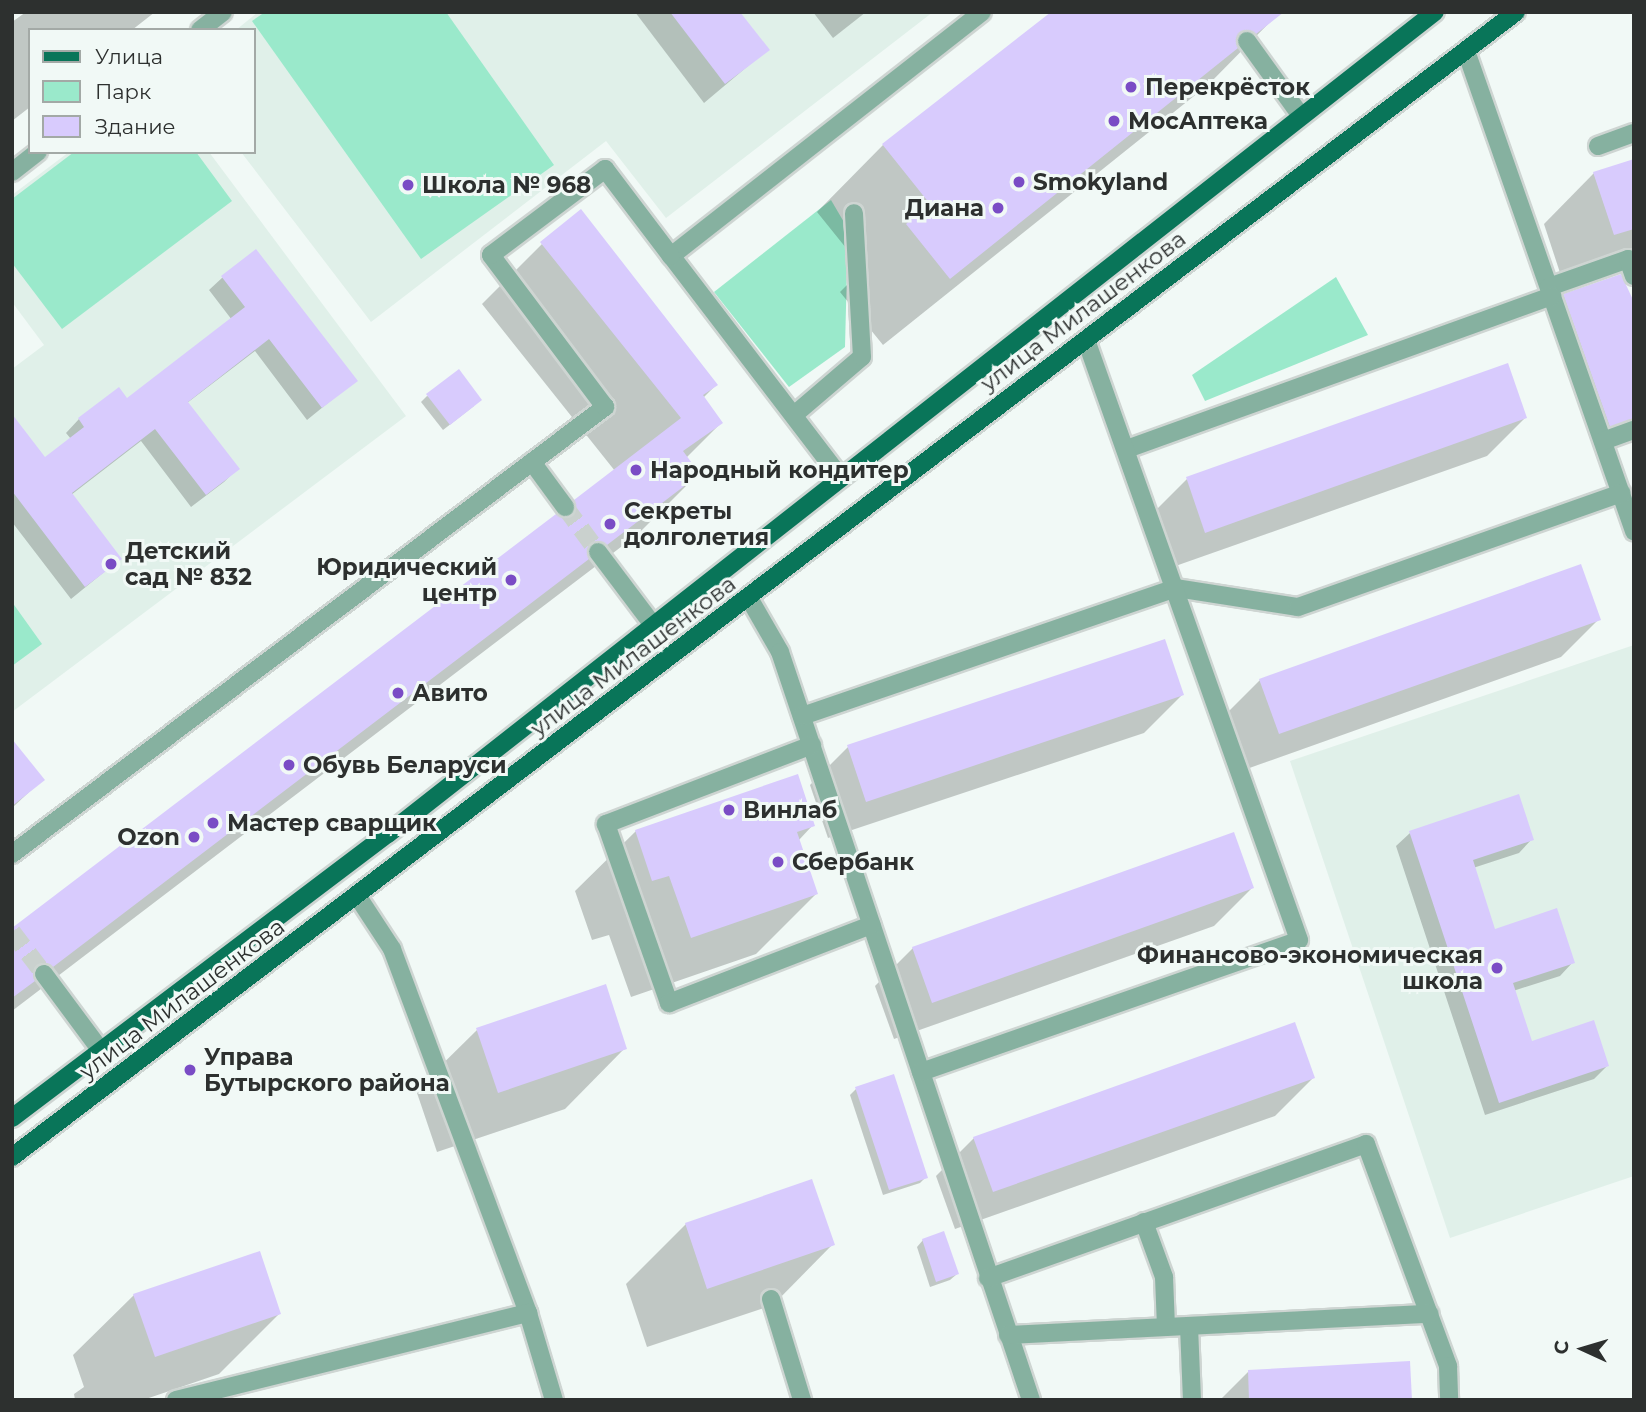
<!DOCTYPE html>
<html>
<head>
<meta charset="utf-8">
<style>
	body { margin:0 }
	#map { position:relative; width:1646px; height:1412px; overflow:hidden; background:#f1f9f6; font-family:Montserrat,sans-serif }
	div>[style] { position:absolute }
	.built>* { inset:0; background:#e0f0e9 }
	.green>* { inset:0; background:#9ae9cb }
	.shadow>* { inset:0; background:#0003 }
	.building>* { inset:0; background:#d8cbfd }
	.minor-tunnel>* { height:18px; margin-top:-9px; transform-origin:0; background:repeating-linear-gradient(90deg,#cad1ce 0 18px,transparent 0 27px) }
	.roads { filter:drop-shadow(2px 0 #ced5d2) drop-shadow(-2px 0 #ced5d2) drop-shadow(0 2px #ced5d2) drop-shadow(0 -2px #ced5d2) }
	.minor>* { height:18px; margin:-9px; padding:0 9px; transform-origin:9px; border-radius:9px; background:#86b1a0 }
	.major>* { height:18px; margin:-9px; padding:0 9px; transform-origin:9px; border-radius:9px; background:#097559 }
	.dots>* { width:19px; height:19px; translate:-50% -50%; box-sizing:border-box; border:4px solid #f1f9f6; border-radius:50% }
	span { translate:-50% -50%; white-space:nowrap; text-align:center; line-height:1.15; -webkit-text-stroke:6px #f1f9f6; paint-order:stroke }
	.poi-label { font-size:23px; color:#2d302f; font-weight:700 }
	.left { translate:0 -50%; text-align:left }
	.right { translate:-100% -50%; text-align:right }
	.street-label { font-size:23px; color:#2d302f }
	.frame { position:absolute; inset:0; border:14px solid #2d302f; pointer-events:none }
	.legend { position:absolute; left:28px; top:28px; width:228px; height:126px; box-sizing:border-box; background:#f1f9f6; border:2px solid #a3a9a6; margin:0; padding:9px 12px; list-style:none; font-size:21px; color:#2d302f }
	.legend li { display:flex; align-items:center; gap:14px; height:35px }
	.legend b { width:35px; border:2px solid #a3a9a6 }
	.north { position:absolute; left:1548px; top:1314px; width:70px; height:70px; -webkit-text-stroke:5px #f1f9f6; paint-order:stroke; rotate:274deg; font-size:19px; font-weight:700; line-height:28px; text-align:center; color:#2d302f }
	.north::after { content:''; display:block; margin:auto; width:24px; height:32px; background:#2d302f; clip-path:polygon(50% 0,100% 100%,50% 72%,0 100%) }
</style>
</head>
<body>
<div id="map">
	<div class="built">
		<div style="clip-path:polygon(258px 12px,933px 12px,666px 218px,606px 141px,371px 322px,241px 152px,254px 152px,254px 30px,236px 30px)"></div>
		<div style="clip-path:polygon(69px 152px,209px 152px,406px 416px,12px 712px,12px 369px,44px 345px,12px 302px,12px 195px)"></div>
		<div style="clip-path:polygon(1634px 645px,1634px 1176px,1450px 1238px,1290px 761px)"></div>
	</div>
	<div class="green">
		<div style="clip-path:polygon(265px 12px,446px 12px,554px 165px,421px 259px,252px 21px)"></div>
		<div style="clip-path:polygon(74px 152px,196px 152px,232px 201px,62px 329px,12px 263px,12px 199px)"></div>
		<div style="clip-path:polygon(831px 200px,848px 229px,845px 347px,789px 387px,714px 292px)"></div>
		<div style="clip-path:polygon(1336px 277px,1368px 335px,1205px 401px,1192px 375px)"></div>
		<div style="clip-path:polygon(12px 602px,42px 644px,12px 666px)"></div>
	</div>
	<div class="shadow">
		<div style="clip-path:polygon(26px 12px,155px 12px,132px 30px,30px 30px,30px 107px,12px 121px,12px 22px)"></div>
		<div style="clip-path:polygon(635px 12px,738px 12px,767px 50px,704px 103px)"></div>
		<div style="clip-path:polygon(813px 12px,866px 12px,833px 38px)"></div>
		<div style="clip-path:polygon(1275px 17px,1209px 84px,883px 345px,840px 292px,863px 269px,817px 212px,883px 145px)"></div>
		<div style="clip-path:polygon(1634px 160px,1634px 262px,1564px 285px,1544px 224px,1594px 173px)"></div>
		<div style="clip-path:polygon(542px 244px,716px 385px,703px 398px,721px 423px,686px 458px,698px 474px,638px 534px,12px 1011px,12px 930px,615px 471px,482px 304px)"></div>
		<div style="clip-path:polygon(223px 277px,355px 381px,307px 420px,255px 351px,187px 403px,237px 469px,224px 482px,191px 507px,141px 441px,71px 495px,120px 559px,71px 599px,12px 522px,12px 438px,45px 460px,71px 439px,66px 433px,79px 419px,127px 400px,232px 320px,209px 290px)"></div>
		<div style="clip-path:polygon(1564px 296px,1634px 312px,1634px 426px,1596px 439px,1551px 309px)"></div>
		<div style="clip-path:polygon(427px 396px,474px 406px,443px 430px,421px 402px)"></div>
		<div style="clip-path:polygon(1525px 418px,1487px 456px,1167px 569px,1149px 517px,1187px 479px)"></div>
		<div style="clip-path:polygon(1599px 619px,1561px 657px,1241px 771px,1222px 718px,1260px 680px)"></div>
		<div style="clip-path:polygon(1182px 695px,1144px 733px,828px 838px,810px 785px,848px 747px)"></div>
		<div style="clip-path:polygon(12px 742px,42px 780px,12px 808px)"></div>
		<div style="clip-path:polygon(813px 825px,798px 841px,816px 894px,756px 954px,631px 997px,609px 935px,592px 940px,575px 891px,636px 831px)"></div>
		<div style="clip-path:polygon(1410px 833px,1532px 839px,1519px 853px,1473px 868px,1494px 931px,1573px 962px,1560px 976px,1513px 991px,1531px 1043px,1607px 1066px,1594px 1079px,1485px 1115px,1396px 846px)"></div>
		<div style="clip-path:polygon(1252px 888px,1214px 926px,894px 1039px,875px 986px,913px 948px)"></div>
		<div style="clip-path:polygon(605px 987px,625px 1048px,565px 1109px,437px 1152px,416px 1090px,477px 1030px)"></div>
		<div style="clip-path:polygon(1313px 1078px,1275px 1116px,955px 1229px,936px 1176px,974px 1138px)"></div>
		<div style="clip-path:polygon(856px 1089px,926px 1177px,920px 1183px,883px 1195px,850px 1095px)"></div>
		<div style="clip-path:polygon(686px 1224px,833px 1244px,773px 1305px,647px 1347px,626px 1284px)"></div>
		<div style="clip-path:polygon(923px 1240px,957px 1274px,950px 1280px,930px 1287px,917px 1247px)"></div>
		<div style="clip-path:polygon(134px 1295px,279px 1314px,219px 1374px,143px 1400px,75px 1400px,74px 1394px,84px 1387px,73px 1355px)"></div>
		<div style="clip-path:polygon(1249px 1371px,1410px 1400px,1220px 1400px)"></div>
	</div>
	<div class="building">
		<div style="clip-path:polygon(670px 12px,740px 12px,770px 50px,725px 84px)"></div>
		<div style="clip-path:polygon(1051px 12px,1284px 12px,1256px 34px,1240px 32px,1238px 48px,950px 279px,906px 224px,930px 204px,882px 144px)"></div>
		<div style="clip-path:polygon(1634px 159px,1634px 229px,1614px 235px,1593px 172px)"></div>
		<div style="clip-path:polygon(581px 209px,718px 385px,703px 395px,723px 423px,683px 451px,700px 474px,607px 545px,591px 543px,589px 559px,53px 967px,37px 965px,35px 981px,12px 998px,12px 928px,556px 514px,572px 516px,574px 500px,681px 418px,540px 242px)"></div>
		<div style="clip-path:polygon(256px 249px,358px 381px,322px 408px,269px 339px,188px 402px,240px 469px,206px 495px,155px 429px,72px 493px,122px 559px,85px 587px,12px 491px,12px 414px,45px 457px,84px 427px,78px 418px,119px 387px,127px 398px,245px 307px,221px 276px)"></div>
		<div style="clip-path:polygon(1621px 274px,1634px 302px,1634px 418px,1610px 427px,1563px 294px)"></div>
		<div style="clip-path:polygon(1508px 363px,1527px 418px,1205px 533px,1186px 477px)"></div>
		<div style="clip-path:polygon(459px 369px,482px 400px,450px 425px,426px 394px)"></div>
		<div style="clip-path:polygon(1581px 564px,1601px 620px,1279px 734px,1259px 679px)"></div>
		<div style="clip-path:polygon(1165px 639px,1184px 695px,866px 802px,847px 745px)"></div>
		<div style="clip-path:polygon(12px 739px,45px 780px,12px 806px)"></div>
		<div style="clip-path:polygon(798px 774px,815px 826px,797px 832px,818px 894px,691px 938px,669px 876px,652px 881px,635px 830px)"></div>
		<div style="clip-path:polygon(1519px 794px,1534px 840px,1473px 860px,1495px 929px,1557px 908px,1575px 963px,1513px 983px,1532px 1041px,1594px 1020px,1609px 1066px,1499px 1103px,1409px 831px)"></div>
		<div style="clip-path:polygon(1234px 832px,1254px 888px,932px 1003px,912px 947px)"></div>
		<div style="clip-path:polygon(606px 984px,627px 1049px,498px 1093px,476px 1028px)"></div>
		<div style="clip-path:polygon(1295px 1022px,1315px 1078px,993px 1192px,973px 1137px)"></div>
		<div style="clip-path:polygon(894px 1074px,928px 1178px,889px 1190px,855px 1087px)"></div>
		<div style="clip-path:polygon(812px 1179px,835px 1245px,707px 1289px,685px 1223px)"></div>
		<div style="clip-path:polygon(944px 1231px,959px 1274px,936px 1282px,922px 1239px)"></div>
		<div style="clip-path:polygon(260px 1251px,281px 1314px,155px 1357px,133px 1294px)"></div>
		<div style="clip-path:polygon(1410px 1361px,1412px 1400px,1249px 1400px,1248px 1370px)"></div>
	</div>
	<div class="minor-tunnel">
		<div style="left:565px;top:507px;width:56px;rotate:53.7deg"></div>
		<div style="left:12px;top:932px;width:53px;rotate:52.7deg"></div>
	</div>
	<div class="roads">
		<div class="minor">
			<div style="left:200px;top:30px;width:29px;rotate:-38deg"></div>
			<div style="left:1247px;top:41px;width:92px;rotate:54.2deg"></div>
			<div style="left:1466px;top:51px;width:509px;rotate:70.71deg"></div>
			<div style="left:1598px;top:146px;width:38px;rotate:-20deg"></div>
			<div style="left:12px;top:172px;width:33px;rotate:-38deg"></div>
			<div style="left:1549px;top:287px;width:84px;rotate:-19.5deg"></div>
			<div style="left:1628px;top:259px;width:18px;rotate:71deg"></div>
			<div style="left:794px;top:415px;width:89px;rotate:-40.5deg"></div>
			<div style="left:862px;top:357px;width:144px;rotate:-93.2deg"></div>
			<div style="left:1603px;top:441px;width:33px;rotate:-20deg"></div>
			<div style="left:1127px;top:449px;width:452px;rotate:-19.8deg"></div>
			<div style="left:532px;top:462px;width:56px;rotate:53.7deg"></div>
			<div style="left:841px;top:478px;width:280px;rotate:-127.4deg"></div>
			<div style="left:671px;top:256px;width:395px;rotate:-38.1deg"></div>
			<div style="left:598px;top:552px;width:91px;rotate:53deg"></div>
			<div style="left:749px;top:598px;width:62px;rotate:60.1deg"></div>
			<div style="left:780px;top:652px;width:789px;rotate:71.45deg"></div>
			<div style="left:802px;top:716px;width:395px;rotate:-18.9deg"></div>
			<div style="left:1176px;top:588px;width:123px;rotate:8.9deg"></div>
			<div style="left:1298px;top:607px;width:343px;rotate:-19.4deg"></div>
			<div style="left:812px;top:745px;width:221px;rotate:159deg"></div>
			<div style="left:606px;top:824px;width:190px;rotate:70.6deg"></div>
			<div style="left:669px;top:1003px;width:217px;rotate:-21.1deg"></div>
			<div style="left:12px;top:854px;width:743px;rotate:-37.01deg"></div>
			<div style="left:605px;top:407px;width:190px;rotate:-126.9deg"></div>
			<div style="left:491px;top:255px;width:143px;rotate:-37deg"></div>
			<div style="left:605px;top:169px;width:109px;rotate:52.8deg"></div>
			<div style="left:358px;top:897px;width:62px;rotate:56.8deg"></div>
			<div style="left:392px;top:949px;width:389px;rotate:69.5deg"></div>
			<div style="left:528px;top:1313px;width:91px;rotate:73.4deg"></div>
			<div style="left:44px;top:974px;width:97px;rotate:53.4deg"></div>
			<div style="left:921px;top:1072px;width:400px;rotate:-19.2deg"></div>
			<div style="left:1299px;top:940px;width:637px;rotate:-109.54deg"></div>
			<div style="left:1144px;top:1222px;width:59px;rotate:70deg"></div>
			<div style="left:1164px;top:1277px;width:50px;rotate:87.7deg"></div>
			<div style="left:988px;top:1278px;width:401px;rotate:-19.5deg"></div>
			<div style="left:1366px;top:1144px;width:237px;rotate:69.7deg"></div>
			<div style="left:1448px;top:1366px;width:34px;rotate:88deg"></div>
			<div style="left:771px;top:1299px;width:106px;rotate:72.9deg"></div>
			<div style="left:1189px;top:1326px;width:74px;rotate:87.7deg"></div>
			<div style="left:1008px;top:1335px;width:422px;rotate:-2.9deg"></div>
			<div style="left:176px;top:1400px;width:363px;rotate:-13.9deg"></div>
		</div>
		<div class="major">
			<div style="left:12px;top:1118px;width:471px;rotate:-37.1deg"></div>
			<div style="left:388px;top:834px;width:1331px;rotate:-38.14deg"></div>
			<div style="left:12px;top:1157px;width:1890px;rotate:-37.28deg"></div>
		</div>
	</div>
	<div class="dots">
		<div style="left:1131px;top:87px;background:#7a4cc5"></div>
		<div style="left:1114px;top:121px;background:#7a4cc5"></div>
		<div style="left:1019px;top:182px;background:#7a4cc5"></div>
		<div style="left:408px;top:185px;background:#7a4cc5"></div>
		<div style="left:998px;top:208px;background:#7a4cc5"></div>
		<div style="left:636px;top:470px;background:#7a4cc5"></div>
		<div style="left:610px;top:524px;background:#7a4cc5"></div>
		<div style="left:111px;top:564px;background:#7a4cc5"></div>
		<div style="left:511px;top:580px;background:#7a4cc5"></div>
		<div style="left:398px;top:693px;background:#7a4cc5"></div>
		<div style="left:289px;top:765px;background:#7a4cc5"></div>
		<div style="left:729px;top:810px;background:#7a4cc5"></div>
		<div style="left:213px;top:823px;background:#7a4cc5"></div>
		<div style="left:194px;top:837px;background:#7a4cc5"></div>
		<div style="left:778px;top:862px;background:#7a4cc5"></div>
		<div style="left:1497px;top:968px;background:#7a4cc5"></div>
		<div style="left:190px;top:1070px;background:#7a4cc5"></div>
	</div>
	<div class="poi-label">
		<span class="left" style="left:1145px;top:87px">Перекрёсток</span>
		<span class="left" style="left:1128px;top:121px">МосАптека</span>
		<span class="left" style="left:1033px;top:182px">Smokyland</span>
		<span class="left" style="left:422px;top:185px">Школа № 968</span>
		<span class="right" style="left:984px;top:208px">Диана</span>
		<span class="left" style="left:650px;top:470px">Народный кондитер</span>
		<span class="left" style="left:624px;top:524px">Секреты<br>долголетия</span>
		<span class="left" style="left:125px;top:564px">Детский<br>сад № 832</span>
		<span class="right" style="left:497px;top:580px">Юридический<br>центр</span>
		<span class="left" style="left:412px;top:693px">Авито</span>
		<span class="left" style="left:303px;top:765px">Обувь Беларуси</span>
		<span class="left" style="left:743px;top:810px">Винлаб</span>
		<span class="left" style="left:227px;top:823px">Мастер сварщик</span>
		<span class="right" style="left:180px;top:837px">Ozon</span>
		<span class="left" style="left:792px;top:862px">Сбербанк</span>
		<span class="right" style="left:1483px;top:968px">Финансово-экономическая<br>школа</span>
		<span class="left" style="left:204px;top:1070px">Управа<br>Бутырского района</span>
	</div>
	<div class="street-label">
		<span style="left:1083px;top:311px;rotate:-37deg">улица Милашенкова</span>
		<span style="left:633px;top:656px;rotate:-37deg">улица Милашенкова</span>
		<span style="left:182px;top:999px;rotate:-37deg">улица Милашенкова</span>
	</div>
	<div class="frame"></div>
	<ul class="legend">
	<li><b style="height:9px;background:#097559"></b>Улица</li>
	<li><b style="height:19px;background:#9ae9cb"></b>Парк</li>
	<li><b style="height:19px;background:#d8cbfd"></b>Здание</li>
	</ul>
	<div class="north">С</div>
</div>
</body>
</html>
